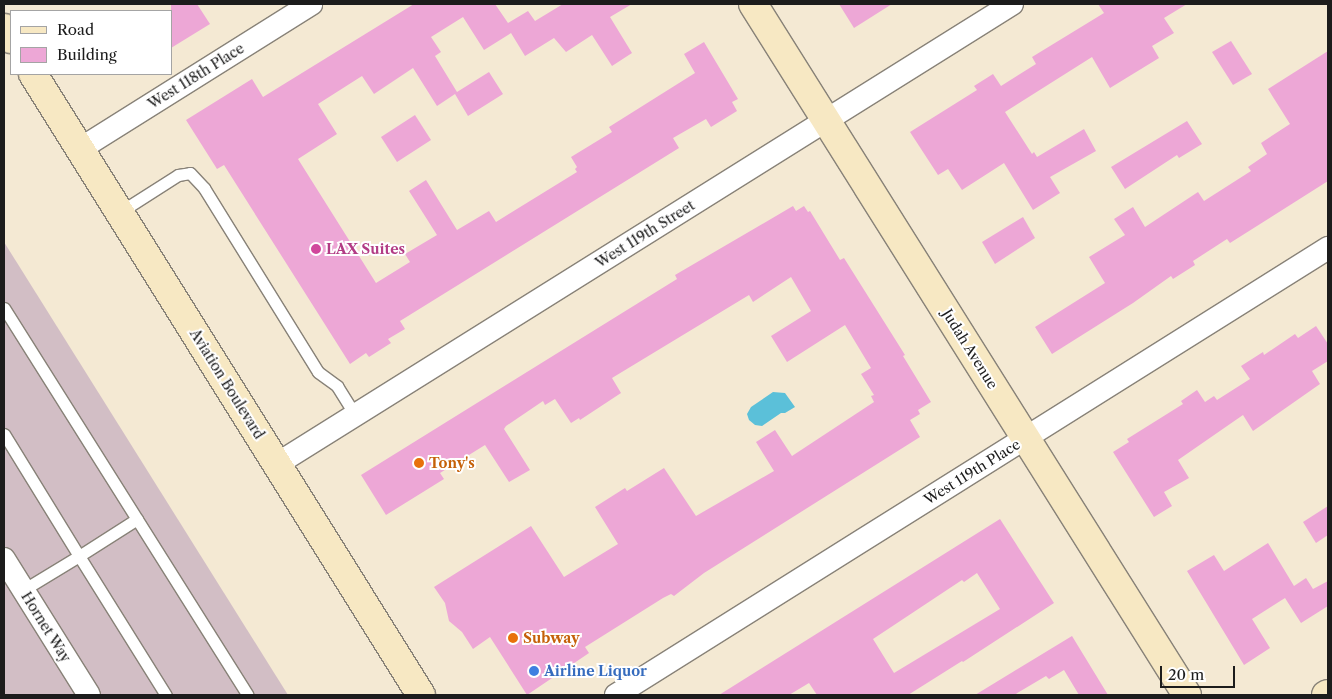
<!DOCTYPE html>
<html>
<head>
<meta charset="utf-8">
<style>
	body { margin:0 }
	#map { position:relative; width:1332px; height:699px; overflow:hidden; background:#f4e9d3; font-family:"Libre Caslon Text",serif }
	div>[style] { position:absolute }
	.industrial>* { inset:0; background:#d2bec5 }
	.water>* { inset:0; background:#5bc0d9 }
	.building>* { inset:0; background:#eda7d6 }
	.roads { filter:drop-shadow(1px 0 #888278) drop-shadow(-1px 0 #888278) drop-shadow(0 1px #888278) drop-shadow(0 -1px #888278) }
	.lane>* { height:11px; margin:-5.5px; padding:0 5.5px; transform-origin:5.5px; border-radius:5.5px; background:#fff }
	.street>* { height:22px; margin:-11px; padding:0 11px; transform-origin:11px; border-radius:11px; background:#fff }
	.secondary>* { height:28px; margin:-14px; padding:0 14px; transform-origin:14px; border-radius:14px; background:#f7e8c3 }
	.dots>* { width:14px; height:14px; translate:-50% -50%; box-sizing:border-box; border:2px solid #fff; border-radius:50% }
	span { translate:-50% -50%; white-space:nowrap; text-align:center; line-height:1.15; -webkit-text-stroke:4px #fff; paint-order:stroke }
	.street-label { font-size:14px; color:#1c1c1c }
	.hotel-label { font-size:14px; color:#b23c85; font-weight:700 }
	.left { translate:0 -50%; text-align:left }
	.food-label { font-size:14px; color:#c56008; font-weight:700 }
	.shop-label { font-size:14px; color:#366cbe; font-weight:700 }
	.frame { position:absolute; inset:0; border:5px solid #1c1c1c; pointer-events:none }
	.legend { position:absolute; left:10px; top:10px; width:162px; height:65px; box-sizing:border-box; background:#fff; border:1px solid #a4a4a4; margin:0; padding:6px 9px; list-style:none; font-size:15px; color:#1c1c1c }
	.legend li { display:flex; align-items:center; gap:10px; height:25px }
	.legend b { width:25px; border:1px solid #a4a4a4 }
	.scale { position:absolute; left:1160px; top:666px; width:75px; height:22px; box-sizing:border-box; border:2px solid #1c1c1c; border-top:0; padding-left:6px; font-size:15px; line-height:18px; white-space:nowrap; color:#1c1c1c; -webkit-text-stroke:4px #fff; paint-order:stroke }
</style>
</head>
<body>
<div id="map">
	<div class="industrial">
		<div style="clip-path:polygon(4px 242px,288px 695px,4px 695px)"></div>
	</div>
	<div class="water">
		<div style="clip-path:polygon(773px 392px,785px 393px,795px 407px,785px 413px,781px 413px,762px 426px,755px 425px,749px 420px,747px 414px,751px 407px)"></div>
	</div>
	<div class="building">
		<div style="clip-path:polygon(171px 4px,197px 4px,210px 24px,171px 48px)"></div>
		<div style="clip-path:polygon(414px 4px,495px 4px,508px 23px,528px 11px,535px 21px,563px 4px,632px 4px,610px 17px,632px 53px,612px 66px,592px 35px,566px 52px,554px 38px,525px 56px,511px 33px,484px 50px,463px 17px,431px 37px,441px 52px,435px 56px,457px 92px,489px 72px,503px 94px,468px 116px,455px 94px,437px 106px,413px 68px,374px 94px,362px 76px,318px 104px,337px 134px,298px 159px,376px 283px,410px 262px,405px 254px,437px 235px,409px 191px,426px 180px,457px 230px,489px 211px,496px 222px,577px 172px,575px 169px,577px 167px,571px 157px,612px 132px,609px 127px,695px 73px,684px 54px,704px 42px,738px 99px,732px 102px,737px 111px,711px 127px,706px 119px,673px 138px,679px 148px,400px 321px,405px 329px,388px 339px,391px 343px,369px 357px,366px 353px,350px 364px,224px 165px,217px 169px,186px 120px,252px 79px,263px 97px)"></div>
		<div style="clip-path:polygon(839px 4px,892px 4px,854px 28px)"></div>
		<div style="clip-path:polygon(1098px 4px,1187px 4px,1164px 18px,1174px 33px,1152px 46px,1159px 58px,1110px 88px,1092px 57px,1005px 112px,1032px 154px,1034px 152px,1037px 157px,1084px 129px,1096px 151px,1050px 177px,1060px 193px,1033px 210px,1004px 163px,962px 190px,948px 169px,938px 175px,910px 132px,977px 90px,974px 86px,993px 74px,1001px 86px,1036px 64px,1032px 57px,1104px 13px)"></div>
		<div style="clip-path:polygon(1231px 41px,1252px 74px,1233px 85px,1212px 52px)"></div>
		<div style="clip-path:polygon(1328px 51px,1328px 181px,1230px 243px,1227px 239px,1193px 261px,1195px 265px,1173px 279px,1171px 276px,1133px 303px,1052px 354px,1035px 327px,1105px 283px,1089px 257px,1125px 235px,1114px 219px,1133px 207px,1145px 227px,1198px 192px,1204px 201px,1251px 171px,1248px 167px,1267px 154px,1261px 143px,1290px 124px,1268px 89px)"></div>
		<div style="clip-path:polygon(415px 115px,431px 140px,397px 162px,381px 137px)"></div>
		<div style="clip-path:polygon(1187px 121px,1202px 144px,1179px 158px,1177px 155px,1125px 189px,1111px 167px)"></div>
		<div style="clip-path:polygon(793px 206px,796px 211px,804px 206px,808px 212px,810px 211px,840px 260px,844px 258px,905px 355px,903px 356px,931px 402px,918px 410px,920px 414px,910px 420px,920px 437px,704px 573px,674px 596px,671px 594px,663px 598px,585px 647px,589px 653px,527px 695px,490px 637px,473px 649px,462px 632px,449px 621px,445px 603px,434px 587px,531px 526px,564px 577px,618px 544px,595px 507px,625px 488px,627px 491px,664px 468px,696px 516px,774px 471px,756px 442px,775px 430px,792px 456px,874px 402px,871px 396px,874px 395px,861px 374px,871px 368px,845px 325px,787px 362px,771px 336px,811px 311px,791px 277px,753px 302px,749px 295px,612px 378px,621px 393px,580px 420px,579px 418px,571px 423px,555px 399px,545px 405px,543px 401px,506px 426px,504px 429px,530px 470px,509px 482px,485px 445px,440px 473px,444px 479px,386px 515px,361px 475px,677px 279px,675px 275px)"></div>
		<div style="clip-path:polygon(1023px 217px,1035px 238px,995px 264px,982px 242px)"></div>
		<div style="clip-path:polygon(1316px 326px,1328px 344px,1328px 361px,1312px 371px,1320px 384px,1253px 431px,1243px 415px,1178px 460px,1189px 478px,1164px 492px,1172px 506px,1154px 517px,1113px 452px,1129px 442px,1127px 439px,1183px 404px,1181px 401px,1197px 390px,1205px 402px,1214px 396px,1217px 400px,1250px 379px,1241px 366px,1263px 352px,1264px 355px,1295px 334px,1298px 338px)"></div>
		<div style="clip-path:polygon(1328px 506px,1328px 535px,1316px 543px,1303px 522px)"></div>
		<div style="clip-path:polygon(evenodd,1000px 519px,1054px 603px,963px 662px,962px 661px,908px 695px,817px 695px,809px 683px,789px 695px,719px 695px,1000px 519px,977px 573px,1000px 609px,894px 673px,873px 639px,962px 580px,964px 582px,977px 573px)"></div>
		<div style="clip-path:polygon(1268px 543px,1294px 586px,1306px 578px,1313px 589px,1328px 581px,1328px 606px,1301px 623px,1285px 598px,1252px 619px,1270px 648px,1244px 665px,1187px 571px,1214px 555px,1224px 571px)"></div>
		<div style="clip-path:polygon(1072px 636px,1108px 695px,1079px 695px,1064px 670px,1049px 679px,1046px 676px,1014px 695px,975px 695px)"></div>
	</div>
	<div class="roads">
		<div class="lane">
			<div style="left:120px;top:212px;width:69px;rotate:-32.5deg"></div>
			<div style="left:178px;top:175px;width:12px;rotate:-9deg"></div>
			<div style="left:190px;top:173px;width:21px;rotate:47deg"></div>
			<div style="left:204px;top:188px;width:216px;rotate:58.2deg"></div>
			<div style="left:318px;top:372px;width:24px;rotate:36deg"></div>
			<div style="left:337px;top:386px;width:36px;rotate:58deg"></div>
			<div style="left:4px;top:308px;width:457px;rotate:57.8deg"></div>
			<div style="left:4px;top:434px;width:143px;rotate:58.4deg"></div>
			<div style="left:79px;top:556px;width:66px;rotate:148.7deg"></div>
			<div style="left:137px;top:519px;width:69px;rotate:147.5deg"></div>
			<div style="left:79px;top:556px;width:164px;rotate:58deg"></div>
		</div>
		<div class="street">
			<div style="left:80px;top:149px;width:273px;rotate:-32.1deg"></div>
			<div style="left:277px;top:464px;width:867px;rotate:-32.04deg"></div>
			<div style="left:4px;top:559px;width:160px;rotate:58deg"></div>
			<div style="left:616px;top:695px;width:841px;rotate:-32.12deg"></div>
		</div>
		<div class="secondary">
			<div style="left:753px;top:4px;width:816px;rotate:57.87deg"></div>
			<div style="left:4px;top:28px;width:13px;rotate:58deg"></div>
			<div style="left:33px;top:74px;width:732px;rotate:58deg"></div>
			<div style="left:1326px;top:695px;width:2px;rotate:-27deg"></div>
		</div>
	</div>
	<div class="dots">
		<div style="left:316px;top:249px;background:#d1479c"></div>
		<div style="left:419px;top:463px;background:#e8710a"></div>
		<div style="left:513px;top:638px;background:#e8710a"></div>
		<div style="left:534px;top:671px;background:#3f7fe0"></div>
	</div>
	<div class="street-label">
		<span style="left:196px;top:76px;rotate:-32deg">West 118th Place</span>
		<span style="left:645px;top:234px;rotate:-32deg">West 119th Street</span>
		<span style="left:970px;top:349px;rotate:58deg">Judah Avenue</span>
		<span style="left:227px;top:384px;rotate:58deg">Aviation Boulevard</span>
		<span style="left:972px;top:472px;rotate:-32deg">West 119th Place</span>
		<span style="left:46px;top:627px;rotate:58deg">Hornet Way</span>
	</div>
	<div class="hotel-label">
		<span class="left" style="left:326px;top:249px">LAX Suites</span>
	</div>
	<div class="food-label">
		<span class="left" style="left:429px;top:463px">Tony's</span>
		<span class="left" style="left:523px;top:638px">Subway</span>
	</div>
	<div class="shop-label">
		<span class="left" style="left:544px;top:671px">Airline Liquor</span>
	</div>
	<div class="frame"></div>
	<ul class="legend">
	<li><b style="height:6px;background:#f7e8c3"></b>Road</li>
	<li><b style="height:14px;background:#eda7d6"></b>Building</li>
	</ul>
	<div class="scale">20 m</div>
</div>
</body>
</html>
